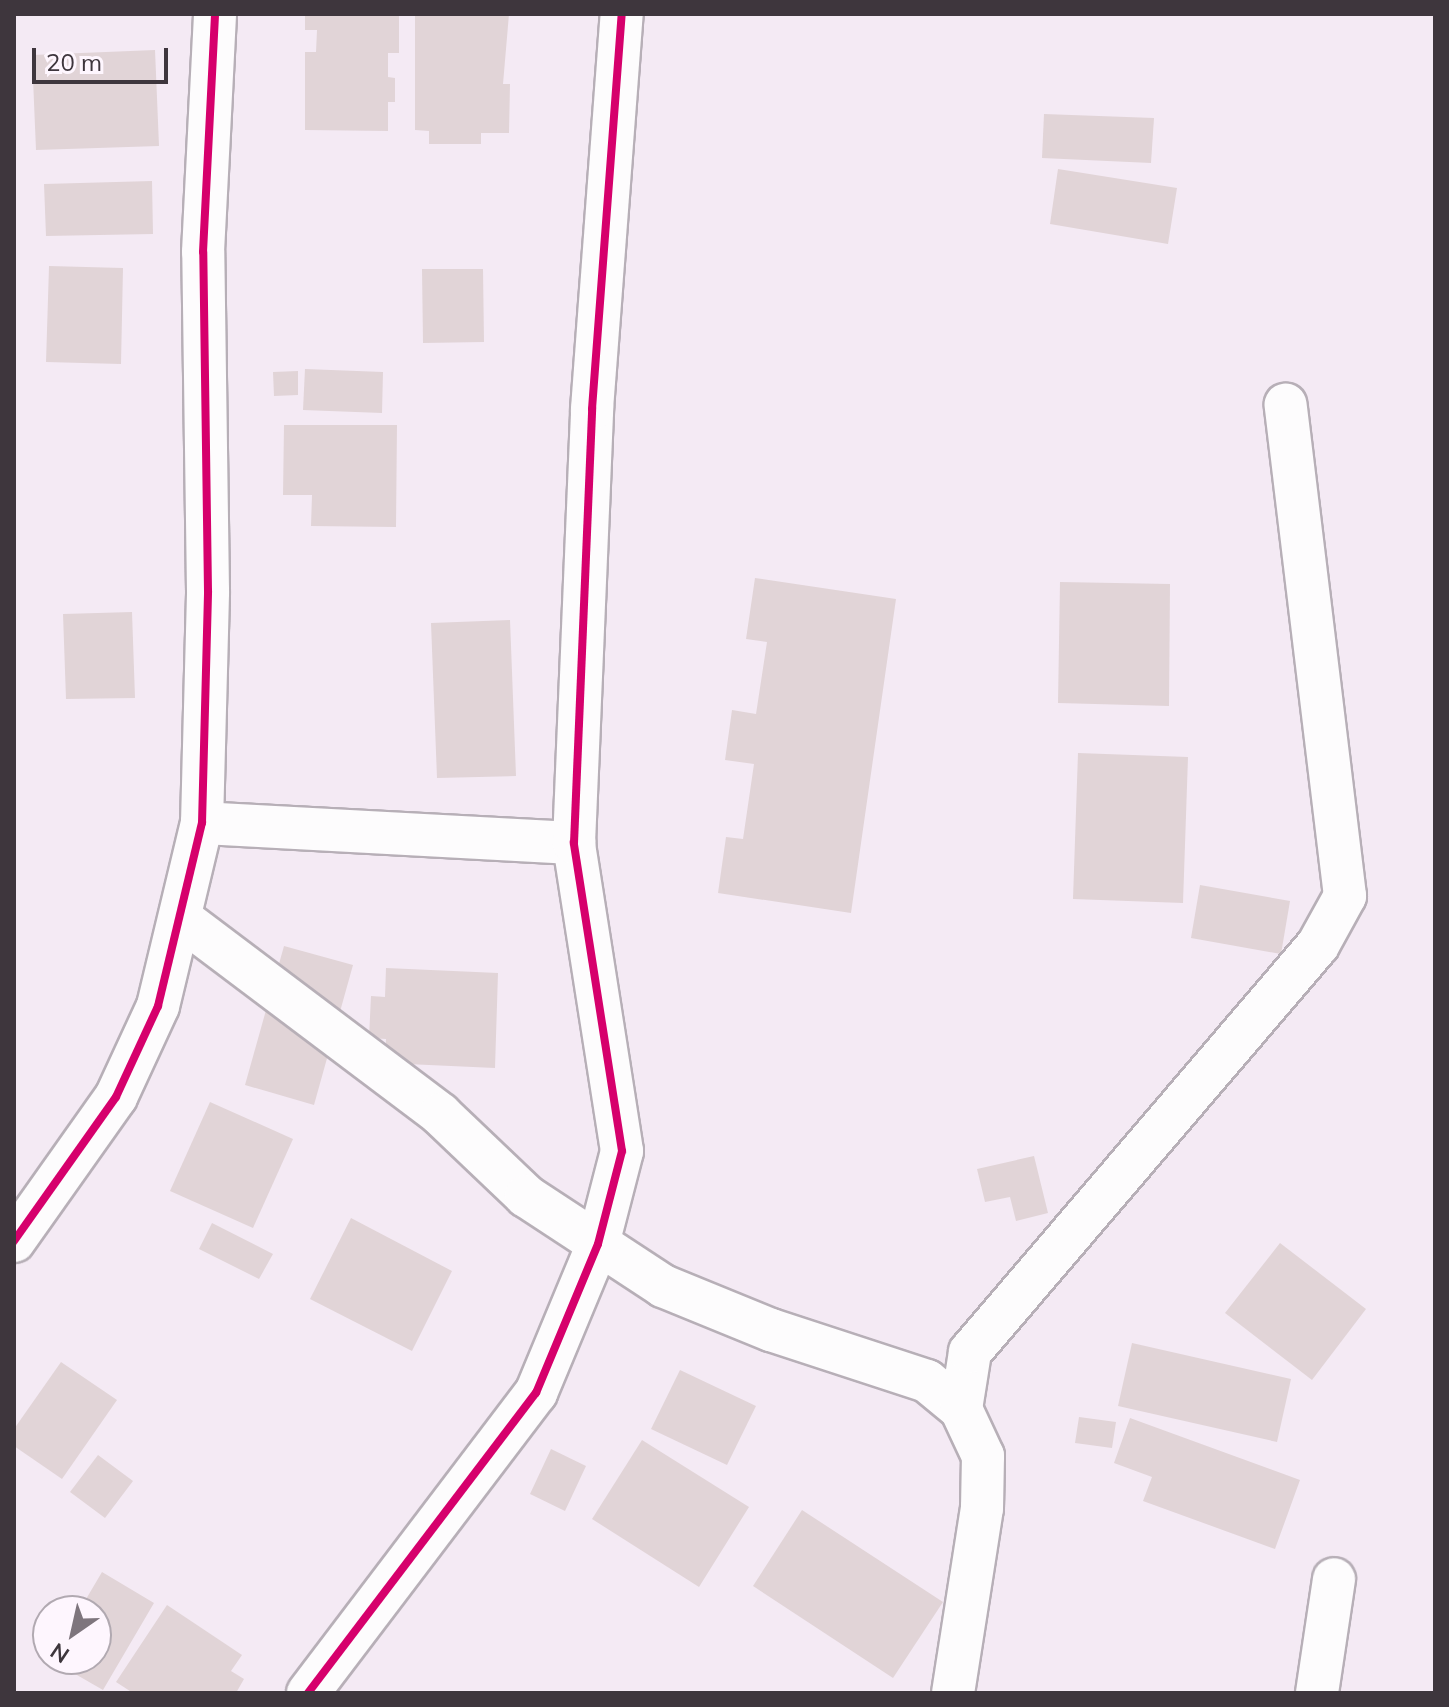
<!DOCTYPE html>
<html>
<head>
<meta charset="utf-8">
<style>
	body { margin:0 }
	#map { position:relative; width:1449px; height:1707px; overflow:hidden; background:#f4eaf4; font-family:Mulish,sans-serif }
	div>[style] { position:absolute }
	.building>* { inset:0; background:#e1d4d7 }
	.roads { filter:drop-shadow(2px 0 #b7afb7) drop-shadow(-2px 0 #b7afb7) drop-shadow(0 2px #b7afb7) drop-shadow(0 -2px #b7afb7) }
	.street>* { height:42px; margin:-21px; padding:0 21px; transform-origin:21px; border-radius:21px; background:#fdfcfd }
	.cycleway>* { height:8px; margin:-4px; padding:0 4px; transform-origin:4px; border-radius:4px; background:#d6006c }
	span { translate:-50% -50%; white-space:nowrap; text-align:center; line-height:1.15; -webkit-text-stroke:6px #fef6fe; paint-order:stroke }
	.frame { position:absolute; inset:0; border:16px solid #3e363d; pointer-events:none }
	.north { position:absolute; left:32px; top:1595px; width:80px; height:80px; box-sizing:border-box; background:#fef6fe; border:2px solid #b1a9b1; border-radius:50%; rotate:214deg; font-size:22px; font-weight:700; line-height:32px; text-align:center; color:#3e363d }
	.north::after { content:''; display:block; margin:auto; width:28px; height:36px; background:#7e757d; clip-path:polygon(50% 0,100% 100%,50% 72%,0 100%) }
	.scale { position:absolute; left:32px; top:48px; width:136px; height:36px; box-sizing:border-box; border:4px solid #3e363d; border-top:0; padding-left:10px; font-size:24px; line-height:28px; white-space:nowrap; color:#3e363d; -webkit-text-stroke:6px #fef6fe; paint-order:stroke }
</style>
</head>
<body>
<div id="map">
	<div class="building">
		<div style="clip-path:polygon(305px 14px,399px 14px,399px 53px,388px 53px,388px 77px,395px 78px,395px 102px,388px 102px,388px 131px,305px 130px,305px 52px,316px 52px,317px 30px,305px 30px)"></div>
		<div style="clip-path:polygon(415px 14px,509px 14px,503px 84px,510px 84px,509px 133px,481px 133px,481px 144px,429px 144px,429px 131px,415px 130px)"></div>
		<div style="clip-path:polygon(155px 50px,159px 146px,36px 150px,32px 55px)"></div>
		<div style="clip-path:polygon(1044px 114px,1154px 118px,1151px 163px,1042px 158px)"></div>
		<div style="clip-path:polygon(1058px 169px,1177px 188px,1168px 244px,1050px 224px)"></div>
		<div style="clip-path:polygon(152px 181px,153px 234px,46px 236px,44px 184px)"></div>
		<div style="clip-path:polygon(49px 266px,123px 268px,121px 364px,46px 362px)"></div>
		<div style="clip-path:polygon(422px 269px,483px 269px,484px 342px,423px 343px)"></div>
		<div style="clip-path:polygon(305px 369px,383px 372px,382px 413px,303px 410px)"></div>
		<div style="clip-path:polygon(298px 371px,298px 395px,274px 396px,273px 372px)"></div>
		<div style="clip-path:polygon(284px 425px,397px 425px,396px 527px,311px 526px,312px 495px,283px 495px)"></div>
		<div style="clip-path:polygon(755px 578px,896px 599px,851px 913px,718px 893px,726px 837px,743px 839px,754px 764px,725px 760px,732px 710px,756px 714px,767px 642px,746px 639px)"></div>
		<div style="clip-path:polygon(1060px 582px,1170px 584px,1169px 706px,1058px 703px)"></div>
		<div style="clip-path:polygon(132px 612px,135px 698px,66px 699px,63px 614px)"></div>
		<div style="clip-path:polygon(510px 620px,516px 776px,437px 778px,431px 623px)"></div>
		<div style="clip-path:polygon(1078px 753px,1188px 757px,1183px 903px,1073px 899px)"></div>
		<div style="clip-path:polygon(1200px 885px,1290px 901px,1281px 954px,1191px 938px)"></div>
		<div style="clip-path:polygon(284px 946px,353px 965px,314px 1105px,245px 1085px)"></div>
		<div style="clip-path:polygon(386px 968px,498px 973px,495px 1068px,385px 1063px,386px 1039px,369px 1038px,371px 996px,385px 997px)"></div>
		<div style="clip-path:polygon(210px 1102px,293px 1139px,253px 1228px,170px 1191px)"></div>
		<div style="clip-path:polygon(1034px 1156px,1048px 1213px,1016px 1221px,1010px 1197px,985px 1202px,977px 1169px)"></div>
		<div style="clip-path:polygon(351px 1218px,452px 1271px,412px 1351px,310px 1299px)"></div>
		<div style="clip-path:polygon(212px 1223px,273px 1254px,259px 1279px,199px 1249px)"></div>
		<div style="clip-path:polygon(1280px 1243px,1366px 1309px,1312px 1380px,1225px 1313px)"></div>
		<div style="clip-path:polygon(1132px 1343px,1291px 1379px,1277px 1442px,1118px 1406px)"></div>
		<div style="clip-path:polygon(61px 1362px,117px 1400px,62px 1479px,14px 1446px,14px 1429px)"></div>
		<div style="clip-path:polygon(680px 1370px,756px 1406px,727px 1465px,651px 1429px)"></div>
		<div style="clip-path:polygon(1079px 1417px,1116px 1422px,1112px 1448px,1075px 1443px)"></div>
		<div style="clip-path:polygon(1130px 1418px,1300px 1480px,1275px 1549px,1143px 1501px,1152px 1477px,1114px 1463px)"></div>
		<div style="clip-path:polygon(642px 1440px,749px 1507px,699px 1587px,592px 1519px)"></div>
		<div style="clip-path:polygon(551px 1449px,586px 1466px,565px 1511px,530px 1494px)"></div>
		<div style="clip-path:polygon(98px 1455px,133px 1481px,105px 1518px,70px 1492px)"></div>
		<div style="clip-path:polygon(802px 1510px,943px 1602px,893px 1678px,753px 1586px)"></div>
		<div style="clip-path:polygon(102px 1572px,154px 1603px,103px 1690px,63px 1667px,68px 1659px,96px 1659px,96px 1611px,79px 1611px)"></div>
		<div style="clip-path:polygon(167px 1605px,242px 1655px,231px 1671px,244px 1679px,236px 1693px,133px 1693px,116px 1682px)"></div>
	</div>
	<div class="roads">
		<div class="street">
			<div style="left:202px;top:823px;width:373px;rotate:3.1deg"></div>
			<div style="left:183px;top:920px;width:322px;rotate:37deg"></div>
			<div style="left:440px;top:1114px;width:119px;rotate:43.6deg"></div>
			<div style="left:526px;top:1196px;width:164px;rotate:33.3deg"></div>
			<div style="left:663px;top:1286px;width:117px;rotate:22.2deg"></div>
			<div style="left:771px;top:1330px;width:164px;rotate:18.1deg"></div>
			<div style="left:927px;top:1381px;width:44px;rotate:39.5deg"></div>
			<div style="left:961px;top:1409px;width:52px;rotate:64.9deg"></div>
			<div style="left:983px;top:1456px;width:52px;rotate:91.1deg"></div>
			<div style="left:982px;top:1508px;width:187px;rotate:98.9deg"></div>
			<div style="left:14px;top:1241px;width:176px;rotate:-54.7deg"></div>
			<div style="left:116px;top:1097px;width:100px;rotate:-65.2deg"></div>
			<div style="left:158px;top:1006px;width:188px;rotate:-76.5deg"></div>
			<div style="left:202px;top:823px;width:232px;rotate:-88.5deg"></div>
			<div style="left:208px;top:591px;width:339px;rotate:-90.8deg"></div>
			<div style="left:203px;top:252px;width:238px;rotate:-87.1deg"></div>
			<div style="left:961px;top:1409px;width:58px;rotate:-81deg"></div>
			<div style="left:970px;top:1352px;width:535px;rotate:-49.47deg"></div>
			<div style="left:1318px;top:945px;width:56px;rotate:-61.1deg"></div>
			<div style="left:1345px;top:896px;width:495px;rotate:-96.9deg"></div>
			<div style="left:308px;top:1693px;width:377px;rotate:-52.8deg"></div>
			<div style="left:536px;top:1393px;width:161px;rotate:-67.4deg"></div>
			<div style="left:598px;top:1244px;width:96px;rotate:-75.5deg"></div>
			<div style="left:622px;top:1151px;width:312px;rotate:-98.9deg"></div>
			<div style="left:574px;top:843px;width:434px;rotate:-87.6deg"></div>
			<div style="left:592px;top:409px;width:396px;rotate:-85.7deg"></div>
			<div style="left:1317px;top:1693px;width:115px;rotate:-81.5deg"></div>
		</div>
	</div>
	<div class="cycleway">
		<div style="left:14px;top:1241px;width:176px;rotate:-54.7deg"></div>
		<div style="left:116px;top:1097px;width:100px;rotate:-65.2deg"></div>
		<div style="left:158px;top:1006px;width:188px;rotate:-76.5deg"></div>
		<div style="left:202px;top:823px;width:232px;rotate:-88.5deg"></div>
		<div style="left:208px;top:591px;width:339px;rotate:-90.8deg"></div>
		<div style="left:203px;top:252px;width:238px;rotate:-87.1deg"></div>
		<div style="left:308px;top:1693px;width:377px;rotate:-52.8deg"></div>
		<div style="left:536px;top:1393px;width:161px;rotate:-67.4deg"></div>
		<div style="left:598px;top:1244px;width:96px;rotate:-75.5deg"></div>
		<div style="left:622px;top:1151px;width:312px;rotate:-98.9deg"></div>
		<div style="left:574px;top:843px;width:434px;rotate:-87.6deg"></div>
		<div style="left:592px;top:409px;width:396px;rotate:-85.7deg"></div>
	</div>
	<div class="frame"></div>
	<div class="north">N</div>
	<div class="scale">20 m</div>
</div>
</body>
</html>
